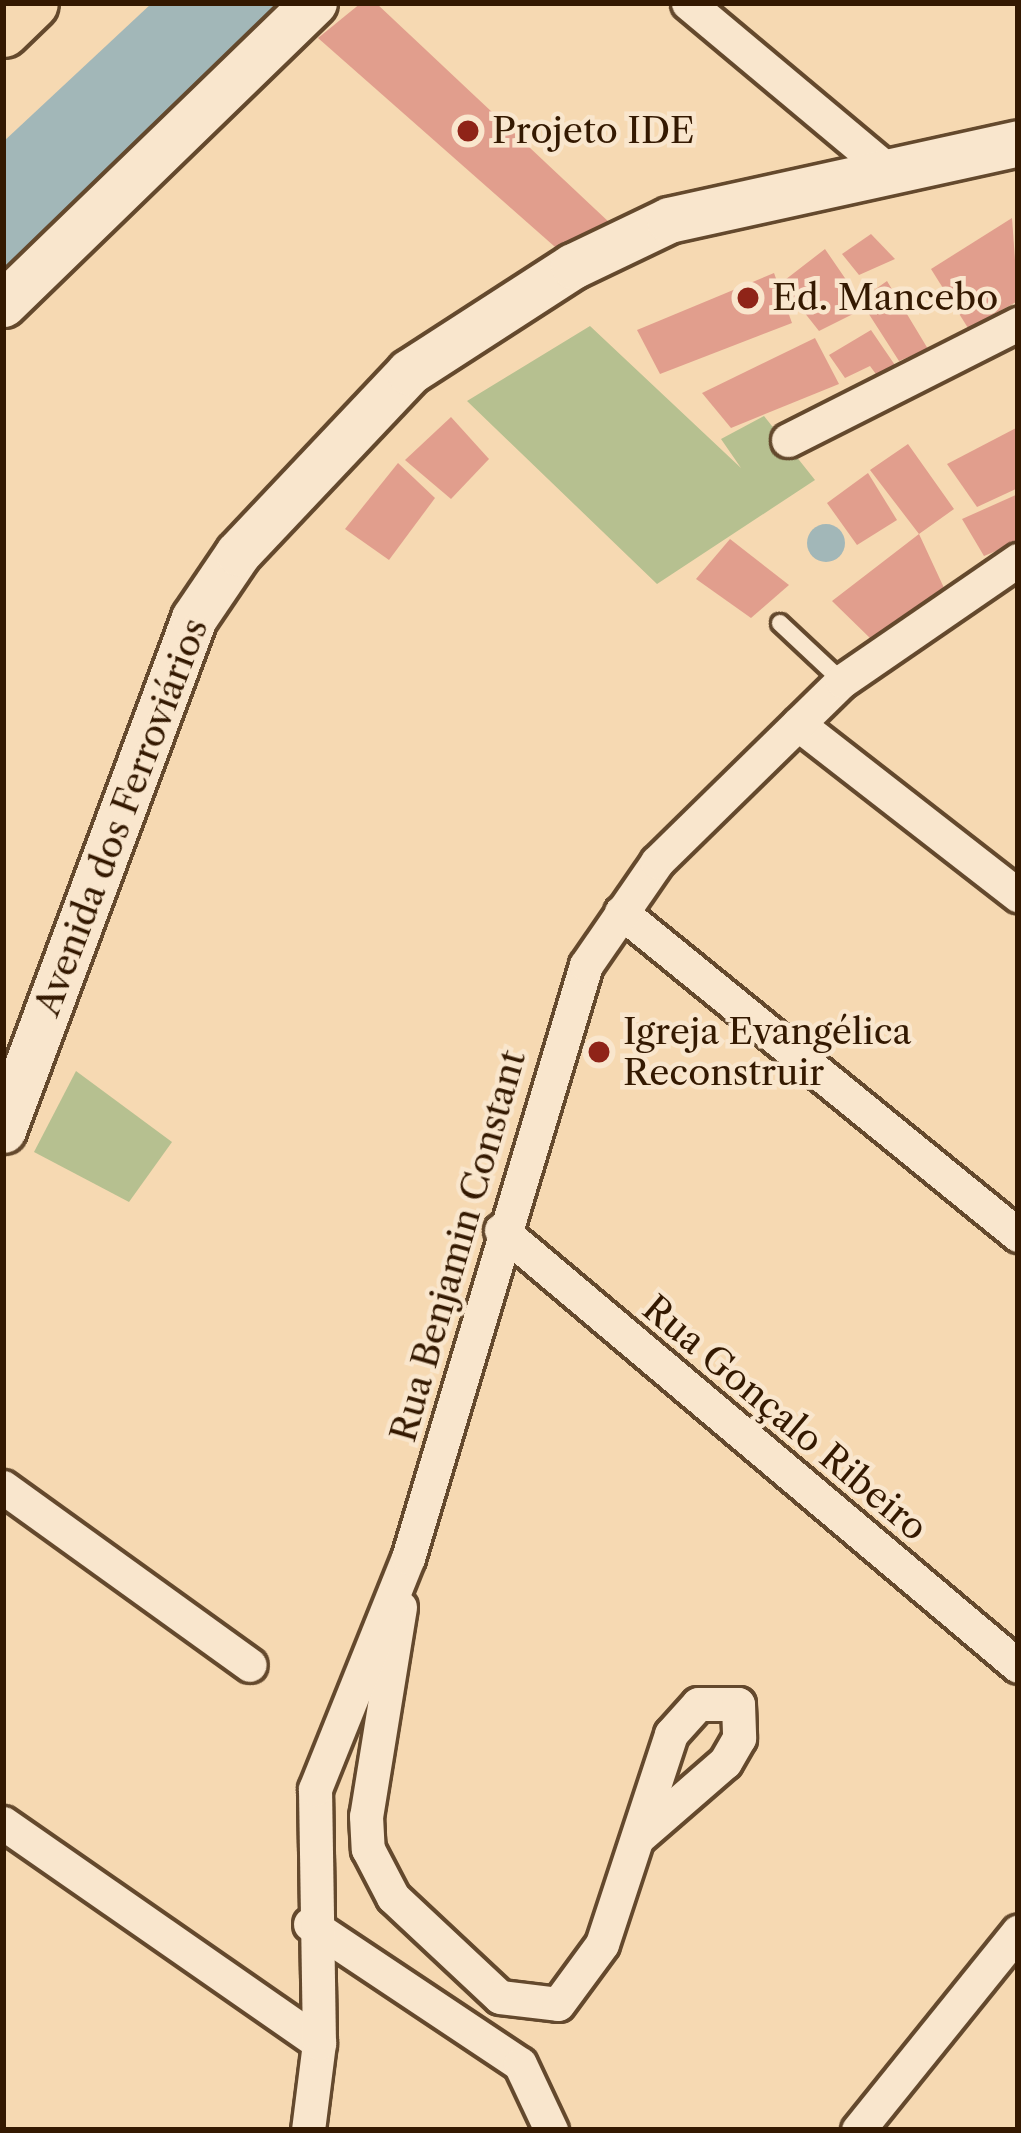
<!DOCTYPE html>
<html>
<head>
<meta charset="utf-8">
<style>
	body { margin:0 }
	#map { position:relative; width:1021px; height:2133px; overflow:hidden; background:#f6d9b2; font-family:"Libre Caslon Text",serif }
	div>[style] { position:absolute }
	.green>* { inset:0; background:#b6c090 }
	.water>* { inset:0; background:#a2b7b8 }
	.round { border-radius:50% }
	.building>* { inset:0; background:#e19e8d }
	.roads { filter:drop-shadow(3px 0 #64492d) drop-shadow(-3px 0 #64492d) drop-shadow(0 3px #64492d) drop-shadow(0 -3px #64492d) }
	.lane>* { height:16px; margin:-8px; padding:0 8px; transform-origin:8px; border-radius:8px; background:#f9e6cd }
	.street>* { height:33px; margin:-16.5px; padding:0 16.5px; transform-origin:16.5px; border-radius:16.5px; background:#f9e6cd }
	.secondary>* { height:45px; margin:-22.5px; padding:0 22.5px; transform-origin:22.5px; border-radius:22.5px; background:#f9e6cd }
	.primary>* { height:51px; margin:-25.5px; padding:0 25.5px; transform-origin:25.5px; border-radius:25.5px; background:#f6d9b2 }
	.dots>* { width:33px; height:33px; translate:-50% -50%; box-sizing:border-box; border:6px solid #f9e6cd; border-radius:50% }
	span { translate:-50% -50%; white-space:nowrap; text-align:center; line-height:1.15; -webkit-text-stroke:9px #f9e6cd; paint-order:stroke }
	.poi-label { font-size:36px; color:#341901 }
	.left { translate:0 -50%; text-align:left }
	.street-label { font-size:36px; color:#341901 }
	.frame { position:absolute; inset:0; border:6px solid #341901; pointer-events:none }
</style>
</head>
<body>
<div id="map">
	<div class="green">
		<div style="clip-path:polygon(590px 326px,741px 468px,721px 439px,764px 416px,815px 480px,657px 584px,467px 401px)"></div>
		<div style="clip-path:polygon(76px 1071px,172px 1142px,129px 1202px,34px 1152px)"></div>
	</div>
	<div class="water">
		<div style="clip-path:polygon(152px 3px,277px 3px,3px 280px,3px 142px)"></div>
		<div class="round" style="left:807px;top:524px;width:38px;height:38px"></div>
	</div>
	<div class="building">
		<div style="clip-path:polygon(361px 3px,376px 3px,611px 224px,563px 254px,318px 38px)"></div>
		<div style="clip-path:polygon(1012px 218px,1018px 301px,968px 328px,931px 269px)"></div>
		<div style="clip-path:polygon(871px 234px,895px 259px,859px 275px,842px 254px)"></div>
		<div style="clip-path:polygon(825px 249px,860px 300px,887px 281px,928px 349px,899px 361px,865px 308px,819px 331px,781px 283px)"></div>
		<div style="clip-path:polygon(774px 273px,792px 323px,660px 374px,637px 330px)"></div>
		<div style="clip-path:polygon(871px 330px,899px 371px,881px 381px,870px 366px,845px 378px,829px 355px)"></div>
		<div style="clip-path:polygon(815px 338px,839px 384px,731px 428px,702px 393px)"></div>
		<div style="clip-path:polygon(451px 417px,489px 459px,451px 499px,405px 460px)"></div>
		<div style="clip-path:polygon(1018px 427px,1018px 488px,977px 507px,947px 464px)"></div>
		<div style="clip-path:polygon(908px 444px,954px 509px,919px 534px,945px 590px,872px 640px,832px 601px,919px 534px,870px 470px)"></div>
		<div style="clip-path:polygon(398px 463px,435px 498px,389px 560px,345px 529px)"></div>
		<div style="clip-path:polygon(868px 473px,897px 520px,857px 545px,827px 503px)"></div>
		<div style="clip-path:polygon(1018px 494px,1018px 542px,984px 556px,962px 519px)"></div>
		<div style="clip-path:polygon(730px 539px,789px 585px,751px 618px,696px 579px)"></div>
	</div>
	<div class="roads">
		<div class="lane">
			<div style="left:780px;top:623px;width:85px;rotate:43.1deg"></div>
		</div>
		<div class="street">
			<div style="left:688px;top:3px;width:256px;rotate:39.9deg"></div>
			<div style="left:788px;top:440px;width:258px;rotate:-26.8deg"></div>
			<div style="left:798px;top:724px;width:279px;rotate:37.9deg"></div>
			<div style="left:621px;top:912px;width:512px;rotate:39.13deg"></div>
			<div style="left:501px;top:1230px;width:676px;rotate:40.14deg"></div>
			<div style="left:3px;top:1487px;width:304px;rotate:35.8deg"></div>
			<div style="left:400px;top:1607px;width:212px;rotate:99.2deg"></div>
			<div style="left:366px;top:1816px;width:33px;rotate:87deg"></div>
			<div style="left:368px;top:1849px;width:54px;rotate:62.5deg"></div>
			<div style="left:393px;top:1897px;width:146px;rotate:43.1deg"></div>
			<div style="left:500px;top:1997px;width:58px;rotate:6.9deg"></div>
			<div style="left:558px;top:2004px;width:74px;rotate:-53.7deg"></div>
			<div style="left:602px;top:1944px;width:221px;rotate:-71.8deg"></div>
			<div style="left:671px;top:1734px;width:40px;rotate:-48deg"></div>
			<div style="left:698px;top:1704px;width:40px"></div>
			<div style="left:738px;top:1704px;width:34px;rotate:88deg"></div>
			<div style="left:739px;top:1738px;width:28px;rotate:120deg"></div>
			<div style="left:725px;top:1762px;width:113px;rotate:139deg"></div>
			<div style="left:3px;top:1823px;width:385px;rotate:34.8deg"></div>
			<div style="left:310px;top:1924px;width:252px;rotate:33.7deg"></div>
			<div style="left:520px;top:2064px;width:73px;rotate:64.8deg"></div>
			<div style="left:308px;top:2130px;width:88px;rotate:-82.8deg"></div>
			<div style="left:319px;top:2043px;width:254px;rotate:-90.9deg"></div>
			<div style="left:315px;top:1789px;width:249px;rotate:-68.1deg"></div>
			<div style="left:408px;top:1558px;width:619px;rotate:-73.29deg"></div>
			<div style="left:586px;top:965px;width:125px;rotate:-55.4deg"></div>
			<div style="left:657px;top:862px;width:259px;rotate:-44.4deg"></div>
			<div style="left:842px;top:681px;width:214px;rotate:-34.5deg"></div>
			<div style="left:858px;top:2130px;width:255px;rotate:-51.1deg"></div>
		</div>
		<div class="secondary">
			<div style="left:3px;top:304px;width:433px;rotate:-44.1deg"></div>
			<div style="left:3px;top:1130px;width:546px;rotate:-69.54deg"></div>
			<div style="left:194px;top:618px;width:78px;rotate:-55.9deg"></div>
			<div style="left:238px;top:553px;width:249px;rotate:-46.6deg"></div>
			<div style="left:409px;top:372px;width:195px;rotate:-32.9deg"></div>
			<div style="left:573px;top:266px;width:106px;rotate:-25.6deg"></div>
			<div style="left:669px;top:220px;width:357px;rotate:-12.4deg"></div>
		</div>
		<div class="primary">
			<div style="left:3px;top:31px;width:40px;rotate:-44deg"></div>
		</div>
	</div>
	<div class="dots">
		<div style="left:468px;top:131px;background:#8f2418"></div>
		<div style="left:748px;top:298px;background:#8f2418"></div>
		<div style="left:599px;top:1052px;background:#8f2418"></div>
	</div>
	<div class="poi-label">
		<span class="left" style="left:492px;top:131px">Projeto IDE</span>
		<span class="left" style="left:772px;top:298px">Ed. Mancebo</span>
		<span class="left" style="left:623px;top:1052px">Igreja Evangélica<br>Reconstruir</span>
	</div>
	<div class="street-label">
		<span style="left:121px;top:817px;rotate:-69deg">Avenida dos Ferroviários</span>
		<span style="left:458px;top:1246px;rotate:-74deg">Rua Benjamin Constant</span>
		<span style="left:785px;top:1418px;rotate:40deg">Rua Gonçalo Ribeiro</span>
	</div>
	<div class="frame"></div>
</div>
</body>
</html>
